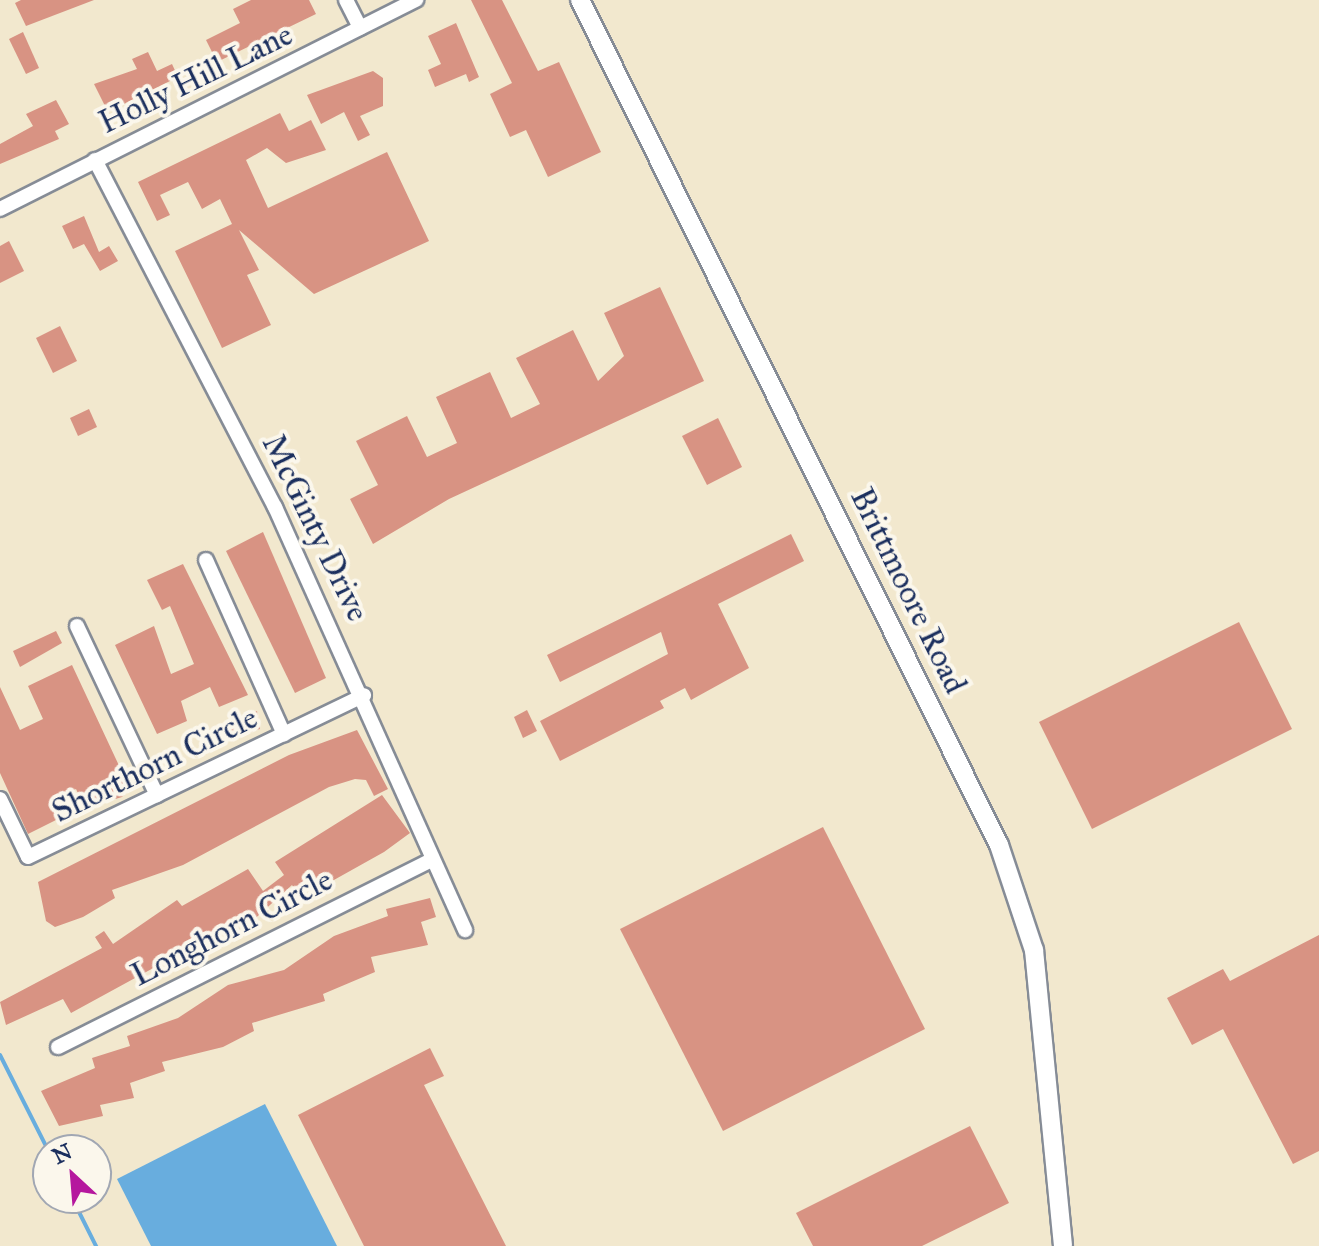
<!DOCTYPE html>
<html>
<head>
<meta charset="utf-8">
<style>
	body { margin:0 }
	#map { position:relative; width:1319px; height:1246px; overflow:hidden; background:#f2e8ce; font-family:"IM FELL Great Primer",serif }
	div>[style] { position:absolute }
	.water>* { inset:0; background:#68adde }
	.stream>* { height:4px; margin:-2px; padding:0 2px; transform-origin:2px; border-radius:2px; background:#68adde }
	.building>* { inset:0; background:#d89383 }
	.roads { filter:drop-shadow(2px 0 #868c96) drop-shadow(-2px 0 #868c96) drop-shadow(0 2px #868c96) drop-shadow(0 -2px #868c96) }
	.minor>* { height:14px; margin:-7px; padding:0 7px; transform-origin:7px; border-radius:7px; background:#fff }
	.major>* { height:18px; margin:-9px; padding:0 9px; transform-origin:9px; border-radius:9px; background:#fff }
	span { translate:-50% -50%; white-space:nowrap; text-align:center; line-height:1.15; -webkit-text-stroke:8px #fbf7ec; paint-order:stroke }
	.street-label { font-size:32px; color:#1b2f5e }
	.north { position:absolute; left:32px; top:1134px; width:80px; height:80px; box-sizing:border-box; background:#fbf7ec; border:2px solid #a1a7b3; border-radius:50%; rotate:334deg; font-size:22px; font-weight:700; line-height:32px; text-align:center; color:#1b2f5e }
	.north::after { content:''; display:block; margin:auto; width:28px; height:36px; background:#b5179e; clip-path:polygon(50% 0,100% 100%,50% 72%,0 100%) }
</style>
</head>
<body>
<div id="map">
	<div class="water">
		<div style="clip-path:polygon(265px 1104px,337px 1246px,151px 1246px,117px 1179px)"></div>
	</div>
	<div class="stream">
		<div style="left:0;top:1055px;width:106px;rotate:63.2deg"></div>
		<div style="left:72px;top:1198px;width:54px;rotate:63.4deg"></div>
	</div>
	<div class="building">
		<div style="clip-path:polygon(21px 0,94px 0,26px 26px,15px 3px)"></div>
		<div style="clip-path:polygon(251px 0,309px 0,316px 14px,217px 62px,206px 40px,240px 23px,233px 9px)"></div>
		<div style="clip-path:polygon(471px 0,502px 0,538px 71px,559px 62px,601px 152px,548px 177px,526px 130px,510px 137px,490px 94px,512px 83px)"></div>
		<div style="clip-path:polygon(456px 23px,479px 77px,469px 82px,466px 74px,435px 87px,428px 70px,441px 64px,428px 36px)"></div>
		<div style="clip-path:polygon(23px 32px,39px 68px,26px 74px,9px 39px)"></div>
		<div style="clip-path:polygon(148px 52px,157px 71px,172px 64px,178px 77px,108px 112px,94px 84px,137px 69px,132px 59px)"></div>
		<div style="clip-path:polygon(373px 71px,383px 78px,383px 106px,360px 116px,370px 135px,358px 141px,344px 112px,321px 124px,307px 95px)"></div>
		<div style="clip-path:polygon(56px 100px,69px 124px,55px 131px,59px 139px,0 164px,0 144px,33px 126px,26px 114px)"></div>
		<div style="clip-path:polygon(280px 113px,289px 131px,311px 120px,326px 150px,286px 163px,267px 148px,246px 160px,268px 208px,387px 152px,429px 241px,314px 294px,239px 230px,259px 270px,247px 275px,271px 325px,222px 348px,175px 251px,232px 224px,220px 199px,202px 209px,188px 182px,160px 195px,170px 215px,157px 221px,138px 182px)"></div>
		<div style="clip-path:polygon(84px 216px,99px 252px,109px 246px,118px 261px,100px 271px,84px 244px,73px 249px,62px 226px)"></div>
		<div style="clip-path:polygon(9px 241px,24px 271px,0 283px,0 246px)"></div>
		<div style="clip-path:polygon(660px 287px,704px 381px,449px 499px,373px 544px,350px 499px,378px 485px,356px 441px,407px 416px,427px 457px,457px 443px,436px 397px,490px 372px,511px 418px,540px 404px,516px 358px,573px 330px,598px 381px,624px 356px,604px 313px)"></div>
		<div style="clip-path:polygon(60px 326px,77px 361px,53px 373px,36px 338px)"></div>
		<div style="clip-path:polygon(89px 409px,97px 427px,78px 436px,70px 418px)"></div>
		<div style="clip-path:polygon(718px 418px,742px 467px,707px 485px,682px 436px)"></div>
		<div style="clip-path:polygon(263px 532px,326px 678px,295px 693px,226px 551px)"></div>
		<div style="clip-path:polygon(791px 534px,804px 561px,718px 604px,749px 668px,691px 700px,685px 688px,660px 701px,664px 708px,560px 761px,540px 721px,668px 654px,661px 632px,560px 682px,547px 655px)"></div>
		<div style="clip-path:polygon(183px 564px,248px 695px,219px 707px,210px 687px,181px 701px,187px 721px,157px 734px,115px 645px,154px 626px,171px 674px,194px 664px,170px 606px,162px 610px,147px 580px)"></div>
		<div style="clip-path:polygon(1239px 622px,1292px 729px,1092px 829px,1039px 722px)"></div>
		<div style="clip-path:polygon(56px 631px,62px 643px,20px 667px,13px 651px)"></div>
		<div style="clip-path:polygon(72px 665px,129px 787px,122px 797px,85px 808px,76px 789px,49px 802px,58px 819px,28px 834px,0 773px,0 687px,20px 730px,43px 719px,28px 686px)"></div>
		<div style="clip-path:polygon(527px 710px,537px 731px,523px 738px,514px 717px)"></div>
		<div style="clip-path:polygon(257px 711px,260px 729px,219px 742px,215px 731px)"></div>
		<div style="clip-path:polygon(357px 730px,388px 789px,374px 796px,366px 780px,355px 779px,329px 787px,183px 865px,112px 890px,115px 898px,83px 917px,55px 927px,46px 921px,38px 882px,289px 755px)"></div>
		<div style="clip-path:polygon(382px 795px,410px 833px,384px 852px,316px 890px,312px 884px,298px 894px,292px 885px,249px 924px,245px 918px,71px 1013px,63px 999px,6px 1025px,0 1002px,102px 948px,95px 937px,104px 931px,113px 944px,177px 900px,182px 906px,248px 869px,263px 891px,284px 875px,275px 862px)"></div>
		<div style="clip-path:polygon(823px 827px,925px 1029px,723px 1131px,620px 929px)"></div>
		<div style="clip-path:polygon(430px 898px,436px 917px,421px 922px,428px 945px,371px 957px,375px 972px,323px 994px,325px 1001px,252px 1023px,254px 1031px,223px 1047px,162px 1062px,165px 1071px,130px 1083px,134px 1098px,100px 1105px,103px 1116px,59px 1126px,41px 1091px,95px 1068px,92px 1058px,130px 1046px,127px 1036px,178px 1018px,228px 985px,284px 970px,334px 936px,388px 916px,386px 909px)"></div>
		<div style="clip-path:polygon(1319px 935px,1319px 1151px,1293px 1164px,1223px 1029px,1192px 1045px,1167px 998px,1223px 969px,1230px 981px)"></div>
		<div style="clip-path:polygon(430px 1048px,444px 1076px,424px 1085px,506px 1246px,364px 1246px,298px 1115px)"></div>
		<div style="clip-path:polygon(970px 1126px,1009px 1203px,922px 1246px,813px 1246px,796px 1213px)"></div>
	</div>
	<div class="roads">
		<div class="minor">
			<div style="left:346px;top:0;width:31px;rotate:63deg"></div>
			<div style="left:95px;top:160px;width:391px;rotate:62.6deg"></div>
			<div style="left:275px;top:507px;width:464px;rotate:65.8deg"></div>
			<div style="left:0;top:209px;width:466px;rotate:-26.7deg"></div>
			<div style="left:206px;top:560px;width:191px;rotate:65.9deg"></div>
			<div style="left:77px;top:626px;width:187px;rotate:64.7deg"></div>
			<div style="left:0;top:799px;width:64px;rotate:64.2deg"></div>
			<div style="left:28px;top:857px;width:373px;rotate:-25.7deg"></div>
			<div style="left:58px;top:1047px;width:418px;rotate:-26.6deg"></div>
		</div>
		<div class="major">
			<div style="left:580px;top:0;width:943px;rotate:63.63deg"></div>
			<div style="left:999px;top:845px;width:111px;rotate:71.6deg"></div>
			<div style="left:1034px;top:950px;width:297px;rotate:84.4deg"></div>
		</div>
	</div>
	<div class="street-label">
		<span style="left:196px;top:79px;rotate:-26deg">Holly Hill Lane</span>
		<span style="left:315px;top:528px;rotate:64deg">McGinty Drive</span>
		<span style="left:908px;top:591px;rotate:64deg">Brittmoore Road</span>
		<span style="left:155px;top:765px;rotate:-26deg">Shorthorn Circle</span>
		<span style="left:232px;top:928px;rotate:-27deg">Longhorn Circle</span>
	</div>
	<div class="north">N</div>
</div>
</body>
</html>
